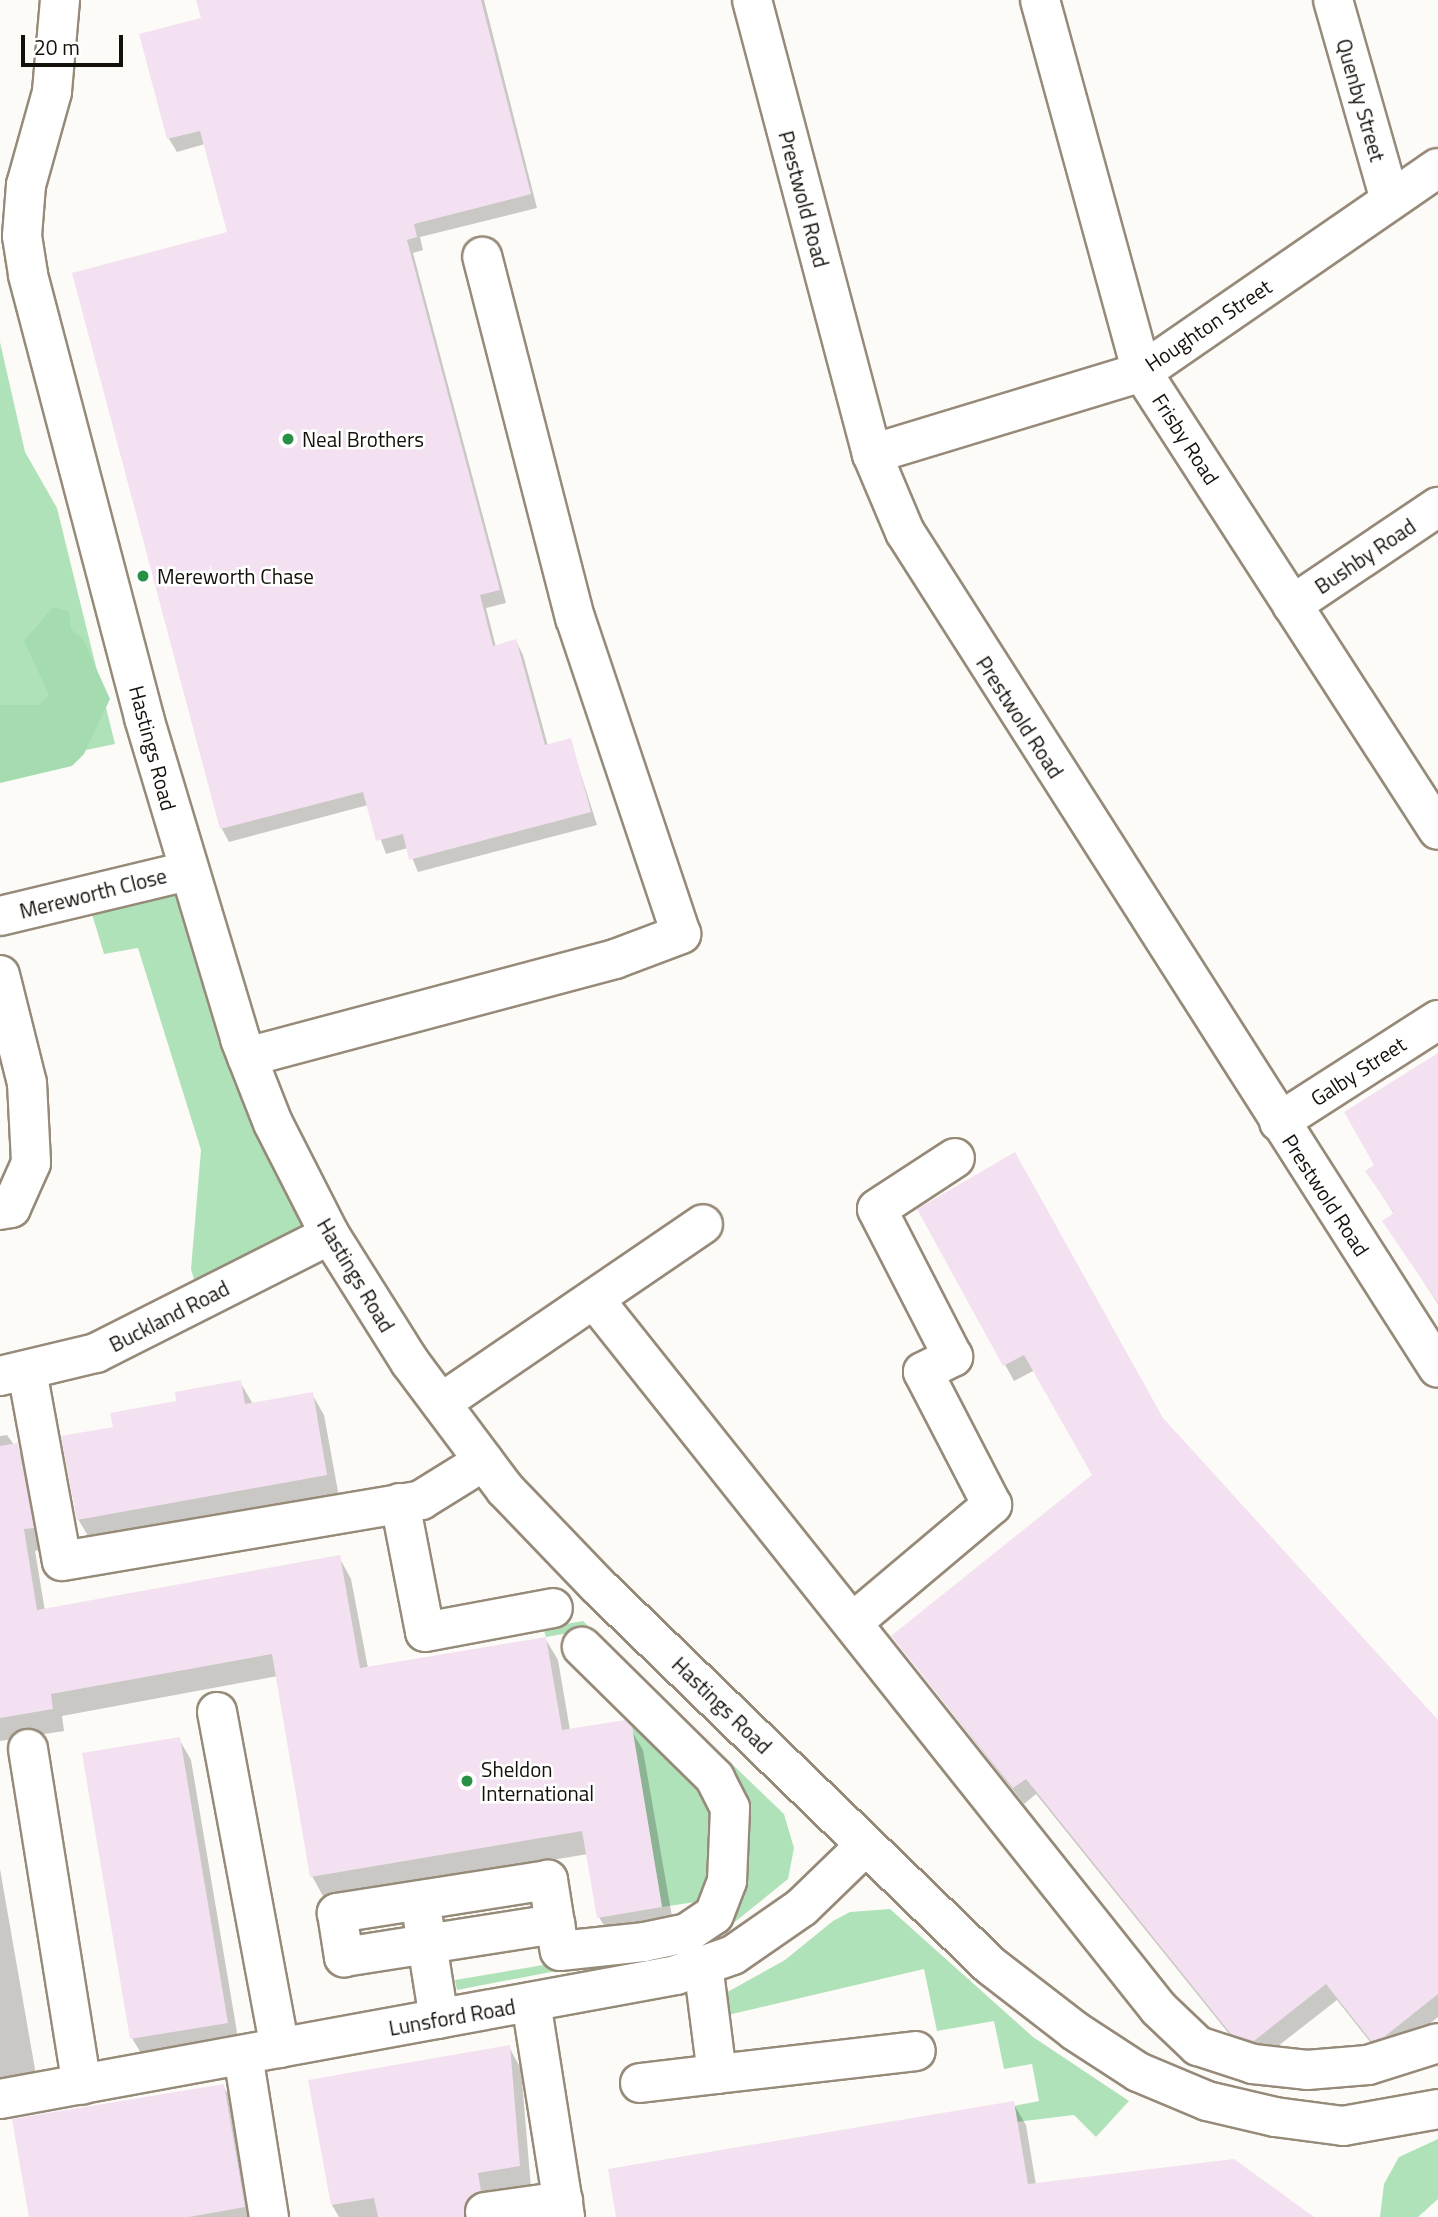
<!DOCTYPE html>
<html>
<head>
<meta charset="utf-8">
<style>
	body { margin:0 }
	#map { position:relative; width:1438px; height:2217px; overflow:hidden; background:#fdfbf7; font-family:"Titillium Web",sans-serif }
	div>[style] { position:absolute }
	.green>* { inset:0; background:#b0e2b9 }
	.forest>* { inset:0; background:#a5dcaf }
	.shadow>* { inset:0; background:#0003 }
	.building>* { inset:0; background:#f3e0f0 }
	.roads { filter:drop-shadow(2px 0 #968a79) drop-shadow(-2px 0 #968a79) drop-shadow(0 2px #968a79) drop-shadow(0 -2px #968a79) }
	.minor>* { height:38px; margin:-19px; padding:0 19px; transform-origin:19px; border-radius:19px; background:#fff }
	.dots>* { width:19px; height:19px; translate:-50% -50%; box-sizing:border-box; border:4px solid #fff; border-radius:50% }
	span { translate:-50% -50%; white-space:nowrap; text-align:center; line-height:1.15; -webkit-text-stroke:5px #fff; paint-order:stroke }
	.street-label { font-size:21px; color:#15100a }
	.poi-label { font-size:21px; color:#15100a }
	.left { translate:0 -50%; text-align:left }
	.scale { position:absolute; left:21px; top:35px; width:102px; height:32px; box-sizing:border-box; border:4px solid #15100a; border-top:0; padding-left:9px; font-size:21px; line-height:24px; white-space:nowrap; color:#15100a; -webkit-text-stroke:5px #fff; paint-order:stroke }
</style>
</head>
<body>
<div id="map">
	<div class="green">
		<div style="clip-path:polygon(0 342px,25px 452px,57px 508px,115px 744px,0 768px)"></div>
		<div style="clip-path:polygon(187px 871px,330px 1235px,200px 1300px,191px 1269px,201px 1150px,138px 948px,104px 954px,89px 904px)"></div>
		<div style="clip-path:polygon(583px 1621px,784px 1814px,794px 1848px,788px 1879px,736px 1921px,671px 1949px,457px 1990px,455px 1980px,678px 1942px,743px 1832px,580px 1631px,546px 1637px,543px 1628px)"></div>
		<div style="clip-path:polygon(630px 1719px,701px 1778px,722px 1842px,702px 1901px,662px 1907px)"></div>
		<div style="clip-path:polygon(890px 1909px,1033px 2037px,1129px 2101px,1096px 2137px,1074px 2115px,1016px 2122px,1014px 2106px,1039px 2101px,1032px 2064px,1004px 2069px,994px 2021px,937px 2031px,924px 1969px,728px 2015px,722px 1995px,785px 1960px,833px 1921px,850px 1912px)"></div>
		<div style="clip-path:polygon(1438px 2139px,1438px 2199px,1418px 2217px,1380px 2217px,1384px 2184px,1399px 2157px)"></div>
	</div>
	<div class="forest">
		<div style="clip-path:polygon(53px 607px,69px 611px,71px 629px,83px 639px,110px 699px,84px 754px,72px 766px,0 783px,0 705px,38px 705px,49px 695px,24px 641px)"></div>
	</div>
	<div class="shadow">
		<div style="clip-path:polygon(198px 0,484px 0,537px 208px,420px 237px,423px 250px,413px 253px,506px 603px,486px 608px,496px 647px,516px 641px,523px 655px,548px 746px,570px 740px,597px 825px,418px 872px,408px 848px,386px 854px,368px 805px,229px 842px,222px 829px,74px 275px,229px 234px,205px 144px,177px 152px,169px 139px,141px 36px,203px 20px)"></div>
		<div style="clip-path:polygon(1438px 1055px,1438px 1304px,1384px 1221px,1394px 1214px,1367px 1171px,1376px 1166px)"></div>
		<div style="clip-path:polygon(920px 1209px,1163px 1420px,1438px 1722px,1438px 2017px,1393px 2053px,1382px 2057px,1337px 2000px,1264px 2057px,1242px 2050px,1036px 1794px,1024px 1804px,893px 1637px,1094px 1475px,1035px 1370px,1014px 1381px)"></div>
		<div style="clip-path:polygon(240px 1382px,253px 1404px,312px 1394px,324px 1415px,339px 1497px,91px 1541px,78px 1519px,115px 1428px)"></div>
		<div style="clip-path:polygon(7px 1435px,30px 1467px,45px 1549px,35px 1551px,45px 1611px,339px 1557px,351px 1579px,368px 1668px,545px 1638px,558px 1660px,570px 1730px,630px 1728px,643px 1750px,674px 1928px,612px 1939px,599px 1917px,588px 1854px,324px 1898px,312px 1876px,278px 1676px,62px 1716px,64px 1731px,0 1741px,0 1436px)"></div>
		<div style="clip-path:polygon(179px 1739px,191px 1760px,239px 2044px,145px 2060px,132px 2038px)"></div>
		<div style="clip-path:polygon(0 1869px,36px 2075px,0 2082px)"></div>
		<div style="clip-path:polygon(509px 2047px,521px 2069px,531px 2188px,487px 2217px,339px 2217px,332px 2205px)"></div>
		<div style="clip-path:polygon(223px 2086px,236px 2107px,254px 2217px,31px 2217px)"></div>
		<div style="clip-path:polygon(1013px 2103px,1026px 2125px,1036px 2185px,1296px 2217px,618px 2217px)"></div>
	</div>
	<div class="building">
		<div style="clip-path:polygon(196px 0,481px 0,531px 194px,414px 224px,417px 237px,407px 240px,500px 590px,480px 595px,493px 646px,516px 639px,545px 745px,571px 738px,591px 812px,409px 860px,403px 834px,376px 841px,363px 792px,220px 829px,72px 273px,227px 232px,200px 131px,167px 139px,139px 34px,201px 18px)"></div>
		<div style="clip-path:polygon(1438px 1053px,1438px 1303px,1382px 1221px,1394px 1213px,1365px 1171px,1374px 1165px,1344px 1112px)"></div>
		<div style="clip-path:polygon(1015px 1152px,1163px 1418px,1438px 1720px,1438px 1994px,1384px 2037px,1371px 2041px,1326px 1984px,1254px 2041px,1231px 2034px,1026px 1779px,1013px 1788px,891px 1636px,1092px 1475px,1024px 1355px,1003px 1366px,917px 1209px)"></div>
		<div style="clip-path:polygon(241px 1380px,245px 1404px,313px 1392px,327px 1475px,77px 1520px,61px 1436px,113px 1427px,110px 1413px,176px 1401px,175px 1392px)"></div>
		<div style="clip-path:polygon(18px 1443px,34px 1528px,24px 1529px,37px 1610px,340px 1555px,360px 1668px,546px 1637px,562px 1730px,625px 1720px,632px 1726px,662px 1907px,597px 1918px,582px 1831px,310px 1877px,272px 1654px,51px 1694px,53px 1709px,0 1718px,0 1446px)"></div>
		<div style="clip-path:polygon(180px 1737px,228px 2023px,130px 2039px,82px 1753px)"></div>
		<div style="clip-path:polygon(510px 2045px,520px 2166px,478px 2173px,481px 2191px,465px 2203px,464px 2217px,378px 2217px,374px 2198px,331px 2205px,308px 2080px)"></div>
		<div style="clip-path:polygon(224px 2084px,245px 2207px,189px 2217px,29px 2217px,12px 2119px)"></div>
		<div style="clip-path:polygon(1014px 2101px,1028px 2184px,1234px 2159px,1314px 2217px,616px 2217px,608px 2169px)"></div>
	</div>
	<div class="roads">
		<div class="minor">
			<div style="left:60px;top:0;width:92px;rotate:95deg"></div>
			<div style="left:52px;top:92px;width:97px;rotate:105.6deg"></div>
			<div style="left:26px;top:185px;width:51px;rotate:94.5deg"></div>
			<div style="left:22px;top:236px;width:39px;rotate:81deg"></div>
			<div style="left:28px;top:275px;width:458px;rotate:75.3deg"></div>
			<div style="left:144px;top:718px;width:335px;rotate:73.3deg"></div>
			<div style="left:240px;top:1039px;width:90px;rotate:68.6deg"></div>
			<div style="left:273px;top:1123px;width:126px;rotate:63deg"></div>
			<div style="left:330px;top:1235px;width:150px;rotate:57.8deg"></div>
			<div style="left:410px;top:1362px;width:159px;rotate:53.2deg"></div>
			<div style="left:505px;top:1489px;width:134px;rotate:46.2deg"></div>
			<div style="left:598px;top:1586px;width:547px;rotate:44.04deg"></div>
			<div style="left:991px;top:1966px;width:106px;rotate:37.7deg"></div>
			<div style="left:1075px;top:2031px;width:75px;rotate:33.1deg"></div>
			<div style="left:1138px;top:2072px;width:75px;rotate:22.8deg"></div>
			<div style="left:1207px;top:2101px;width:70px;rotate:13.2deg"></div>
			<div style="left:1275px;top:2117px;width:69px;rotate:7.5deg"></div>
			<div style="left:1343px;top:2126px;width:97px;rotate:-10.1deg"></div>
			<div style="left:752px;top:0;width:470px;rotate:75.2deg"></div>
			<div style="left:872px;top:454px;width:85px;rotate:67.1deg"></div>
			<div style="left:905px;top:532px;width:991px;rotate:57.48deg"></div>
			<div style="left:1040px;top:0;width:386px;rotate:74.7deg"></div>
			<div style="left:1142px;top:372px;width:545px;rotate:57.13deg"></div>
			<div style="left:1333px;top:0;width:208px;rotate:74.1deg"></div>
			<div style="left:872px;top:454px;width:282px;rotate:-16.9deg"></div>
			<div style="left:1142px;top:372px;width:359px;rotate:-34.6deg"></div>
			<div style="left:1292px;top:605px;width:176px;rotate:-33.9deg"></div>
			<div style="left:0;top:916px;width:192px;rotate:-13.5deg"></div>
			<div style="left:0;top:975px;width:111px;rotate:76deg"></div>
			<div style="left:27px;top:1083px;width:80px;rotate:87.1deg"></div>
			<div style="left:31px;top:1163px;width:49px;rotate:114deg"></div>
			<div style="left:11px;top:1208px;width:11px;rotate:170deg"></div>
			<div style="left:247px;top:1057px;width:381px;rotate:-14.9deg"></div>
			<div style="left:615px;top:959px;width:71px;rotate:-20.7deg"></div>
			<div style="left:681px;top:934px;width:333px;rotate:-108.5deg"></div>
			<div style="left:575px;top:618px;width:373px;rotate:-104.4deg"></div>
			<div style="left:1279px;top:1122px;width:189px;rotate:-32.7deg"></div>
			<div style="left:594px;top:1299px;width:907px;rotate:51.49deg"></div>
			<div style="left:1159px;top:2009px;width:54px;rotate:43.5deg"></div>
			<div style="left:1198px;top:2046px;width:58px;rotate:18.1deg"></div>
			<div style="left:1253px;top:2064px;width:54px;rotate:6.3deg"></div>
			<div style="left:1307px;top:2070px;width:61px;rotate:-4.7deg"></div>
			<div style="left:1368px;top:2065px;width:73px;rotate:-17.4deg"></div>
			<div style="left:27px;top:1371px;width:193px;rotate:79.6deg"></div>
			<div style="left:62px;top:1561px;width:364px;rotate:-9.6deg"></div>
			<div style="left:421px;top:1500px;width:74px;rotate:-31.8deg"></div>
			<div style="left:0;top:1376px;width:99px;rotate:-13.5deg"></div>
			<div style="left:96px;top:1353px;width:262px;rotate:-26.8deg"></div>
			<div style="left:441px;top:1403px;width:317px;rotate:-34.3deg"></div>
			<div style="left:400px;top:1503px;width:131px;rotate:79deg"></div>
			<div style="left:425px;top:1632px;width:130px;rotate:-10.6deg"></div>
			<div style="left:853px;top:1622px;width:182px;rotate:-40.1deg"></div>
			<div style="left:992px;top:1505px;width:150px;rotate:-117.4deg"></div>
			<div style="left:923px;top:1372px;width:34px;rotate:-27deg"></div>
			<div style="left:953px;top:1357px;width:166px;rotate:-117.2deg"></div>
			<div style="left:877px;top:1209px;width:93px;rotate:-33.2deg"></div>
			<div style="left:217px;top:1712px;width:342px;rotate:79.4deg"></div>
			<div style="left:28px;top:1749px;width:340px;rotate:80.9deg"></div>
			<div style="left:423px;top:1919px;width:101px;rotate:80.9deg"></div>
			<div style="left:555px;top:1924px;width:45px;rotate:-99deg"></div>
			<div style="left:548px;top:1880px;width:214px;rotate:171.1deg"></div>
			<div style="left:337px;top:1913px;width:45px;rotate:81deg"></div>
			<div style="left:344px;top:1957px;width:214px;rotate:-8.9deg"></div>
			<div style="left:555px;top:1924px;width:27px;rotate:80deg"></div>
			<div style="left:560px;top:1951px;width:84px;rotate:-6.1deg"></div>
			<div style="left:644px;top:1942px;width:44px;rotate:-11.8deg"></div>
			<div style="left:687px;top:1933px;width:32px;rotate:-34deg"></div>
			<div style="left:714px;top:1915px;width:36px;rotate:-69deg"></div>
			<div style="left:727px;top:1881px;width:73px;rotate:-87.6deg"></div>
			<div style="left:730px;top:1808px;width:34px;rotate:-117deg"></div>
			<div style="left:715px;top:1778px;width:187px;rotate:-135.4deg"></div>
			<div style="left:531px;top:2002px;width:218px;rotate:81deg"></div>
			<div style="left:243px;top:2055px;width:164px;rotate:80.9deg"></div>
			<div style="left:717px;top:2074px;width:200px;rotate:-6.6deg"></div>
			<div style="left:640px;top:2083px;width:78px;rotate:-6.7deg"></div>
			<div style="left:717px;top:2074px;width:110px;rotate:-97.3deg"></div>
			<div style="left:0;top:2099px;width:687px;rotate:-10.39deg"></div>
			<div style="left:676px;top:1975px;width:60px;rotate:-19.3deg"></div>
			<div style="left:733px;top:1955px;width:84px;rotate:-34.8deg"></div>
			<div style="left:802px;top:1907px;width:88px;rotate:-44.1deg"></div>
			<div style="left:485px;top:2212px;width:79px;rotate:-8deg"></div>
		</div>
	</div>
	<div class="dots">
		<div style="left:288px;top:439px;background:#279046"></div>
		<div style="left:143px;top:576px;background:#279046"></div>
		<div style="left:467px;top:1781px;background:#279046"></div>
	</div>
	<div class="street-label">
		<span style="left:1361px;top:100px;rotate:74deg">Quenby Street</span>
		<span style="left:804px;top:199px;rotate:75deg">Prestwold Road</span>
		<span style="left:1208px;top:325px;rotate:-34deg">Houghton Street</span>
		<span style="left:1186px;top:439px;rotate:57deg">Frisby Road</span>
		<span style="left:1365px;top:556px;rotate:-34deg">Bushby Road</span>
		<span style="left:1020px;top:717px;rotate:57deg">Prestwold Road</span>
		<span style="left:153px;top:748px;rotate:75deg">Hastings Road</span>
		<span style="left:93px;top:893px;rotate:-14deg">Mereworth Close</span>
		<span style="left:1358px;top:1071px;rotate:-33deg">Galby Street</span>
		<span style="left:1326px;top:1195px;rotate:57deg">Prestwold Road</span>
		<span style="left:356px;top:1275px;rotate:59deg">Hastings Road</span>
		<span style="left:169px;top:1316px;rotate:-27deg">Buckland Road</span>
		<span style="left:722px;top:1705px;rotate:44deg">Hastings Road</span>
		<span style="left:452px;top:2017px;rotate:-10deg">Lunsford Road</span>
	</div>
	<div class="poi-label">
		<span class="left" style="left:302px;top:439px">Neal Brothers</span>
		<span class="left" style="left:157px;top:576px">Mereworth Chase</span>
		<span class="left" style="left:481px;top:1781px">Sheldon<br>International</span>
	</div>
	<div class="scale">20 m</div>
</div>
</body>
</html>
